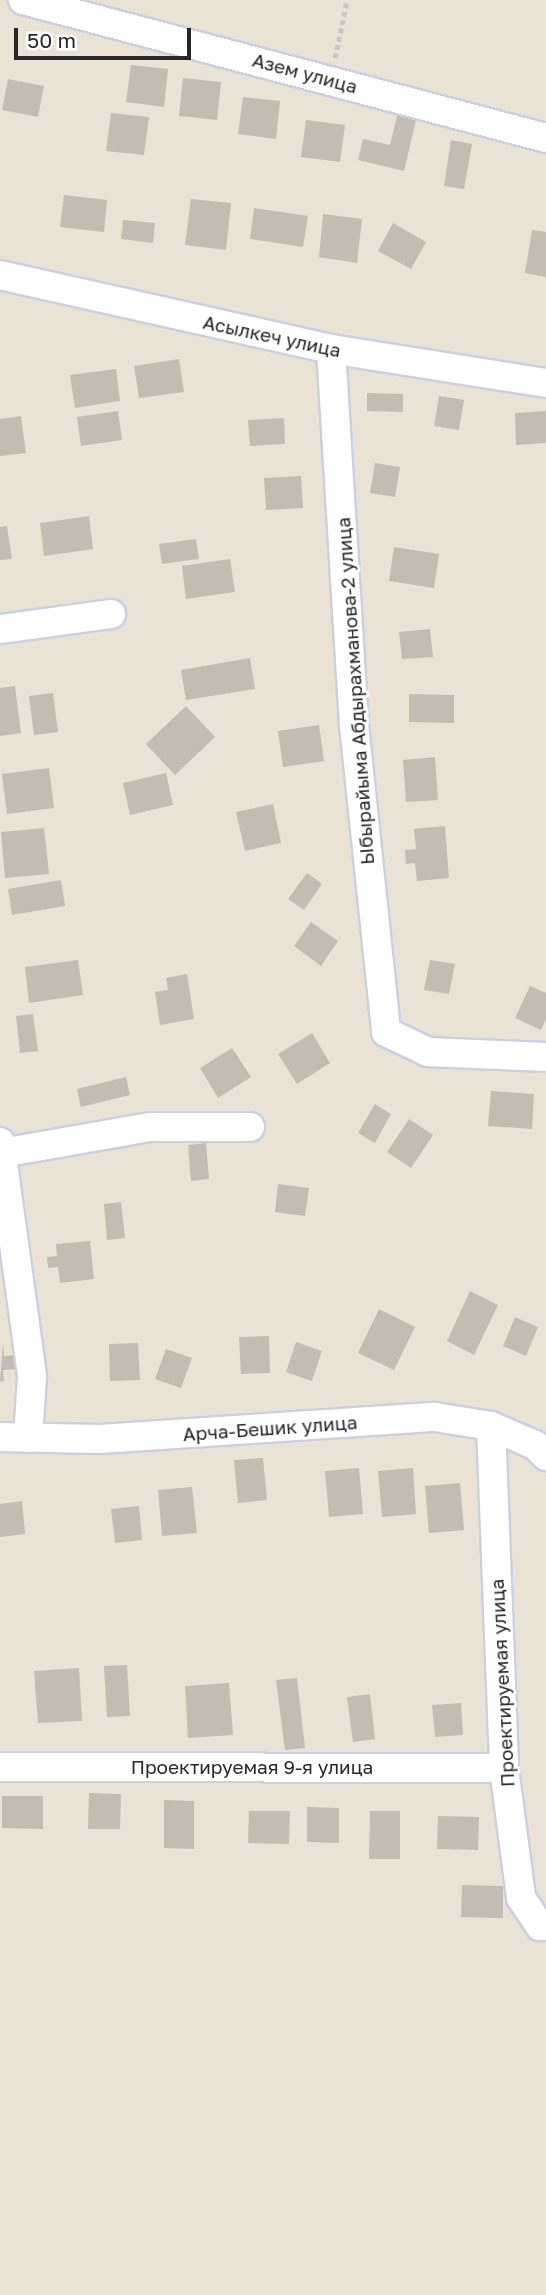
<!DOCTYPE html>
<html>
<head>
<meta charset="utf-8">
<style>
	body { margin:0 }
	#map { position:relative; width:546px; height:2295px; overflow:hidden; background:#ebe2d6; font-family:"Golos Text",sans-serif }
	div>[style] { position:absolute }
	.building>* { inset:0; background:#c2bcb3 }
	.path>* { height:4.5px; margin-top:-2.25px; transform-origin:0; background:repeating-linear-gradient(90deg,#c7c7c7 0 5px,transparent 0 8.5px) }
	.roads { filter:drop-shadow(2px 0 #cbcfe2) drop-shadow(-2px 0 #cbcfe2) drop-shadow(0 2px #cbcfe2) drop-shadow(0 -2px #cbcfe2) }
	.minor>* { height:28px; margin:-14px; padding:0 14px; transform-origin:14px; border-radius:14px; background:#fff }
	span { translate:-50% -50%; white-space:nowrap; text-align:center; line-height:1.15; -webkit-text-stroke:5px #fff; paint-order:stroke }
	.street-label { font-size:19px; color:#272727 }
	.scale { position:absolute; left:14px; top:28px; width:177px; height:32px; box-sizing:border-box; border:4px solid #272727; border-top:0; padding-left:9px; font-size:21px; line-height:24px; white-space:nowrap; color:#272727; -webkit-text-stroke:5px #fff; paint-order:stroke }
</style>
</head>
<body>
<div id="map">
	<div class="building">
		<div style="clip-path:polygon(131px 65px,168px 69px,164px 107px,126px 102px)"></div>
		<div style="clip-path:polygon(183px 78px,221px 82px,217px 120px,179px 116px)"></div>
		<div style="clip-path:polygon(8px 79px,44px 86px,38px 117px,2px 110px)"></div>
		<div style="clip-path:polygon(243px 97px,280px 101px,276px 139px,238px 134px)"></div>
		<div style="clip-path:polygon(398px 112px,417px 116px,404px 171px,358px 160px,363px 139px,390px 145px)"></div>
		<div style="clip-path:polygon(111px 113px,149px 117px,144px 155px,106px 151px)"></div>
		<div style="clip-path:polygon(306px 120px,345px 125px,340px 162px,301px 157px)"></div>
		<div style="clip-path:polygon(451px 140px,472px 144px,464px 189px,444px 186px)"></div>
		<div style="clip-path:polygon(64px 195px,107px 200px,104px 232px,60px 227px)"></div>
		<div style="clip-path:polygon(191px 199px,231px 203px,226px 250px,185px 245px)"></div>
		<div style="clip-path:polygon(254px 208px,308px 216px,303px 247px,250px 239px)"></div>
		<div style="clip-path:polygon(323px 214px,362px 219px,357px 263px,319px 257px)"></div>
		<div style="clip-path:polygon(123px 220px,155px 223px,153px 243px,121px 239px)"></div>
		<div style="clip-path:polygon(393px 223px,426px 242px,411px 269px,378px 251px)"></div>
		<div style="clip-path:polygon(532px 230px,546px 232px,546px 277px,525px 273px)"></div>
		<div style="clip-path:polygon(179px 359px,184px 392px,139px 398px,134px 366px)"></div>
		<div style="clip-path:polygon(116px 369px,120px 401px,75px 408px,70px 375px)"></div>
		<div style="clip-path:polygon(367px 393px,403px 394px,403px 412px,367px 411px)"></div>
		<div style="clip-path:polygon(439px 396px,464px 400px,459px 430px,434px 426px)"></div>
		<div style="clip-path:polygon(118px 411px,122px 440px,81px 446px,77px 417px)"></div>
		<div style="clip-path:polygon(546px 411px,546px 443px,516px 445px,515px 413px)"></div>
		<div style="clip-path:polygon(21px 416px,26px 453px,0 456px,0 419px)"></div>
		<div style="clip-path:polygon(284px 418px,285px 444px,250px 446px,248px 420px)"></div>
		<div style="clip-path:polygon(375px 463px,400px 467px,395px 497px,370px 493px)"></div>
		<div style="clip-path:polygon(301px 476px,303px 508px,266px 510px,264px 478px)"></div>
		<div style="clip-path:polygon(89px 516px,93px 549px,44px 556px,40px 523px)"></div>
		<div style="clip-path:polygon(7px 526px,12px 559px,0 560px,0 527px)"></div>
		<div style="clip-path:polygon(196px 539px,199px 559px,162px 564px,159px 544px)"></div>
		<div style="clip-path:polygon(394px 547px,439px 554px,434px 588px,389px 581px)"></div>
		<div style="clip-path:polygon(230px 559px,235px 592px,186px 599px,182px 566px)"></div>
		<div style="clip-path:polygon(430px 629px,433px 657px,402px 659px,399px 632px)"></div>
		<div style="clip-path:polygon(250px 658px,255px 689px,186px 700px,181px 670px)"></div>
		<div style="clip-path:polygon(15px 686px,21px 733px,0 736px,0 688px)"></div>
		<div style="clip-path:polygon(53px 693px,58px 732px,34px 735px,29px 696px)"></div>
		<div style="clip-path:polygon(409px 694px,454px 695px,454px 723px,409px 722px)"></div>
		<div style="clip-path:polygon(186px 706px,215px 737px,175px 775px,146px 744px)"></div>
		<div style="clip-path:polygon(319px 725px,324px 761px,283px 767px,278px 731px)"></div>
		<div style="clip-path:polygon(435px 757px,438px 800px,406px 802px,403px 760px)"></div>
		<div style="clip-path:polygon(49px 768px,54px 808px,7px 814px,2px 774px)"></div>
		<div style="clip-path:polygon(166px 773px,173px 805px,130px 815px,123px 783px)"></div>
		<div style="clip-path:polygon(273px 804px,281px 843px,245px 851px,236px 812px)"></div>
		<div style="clip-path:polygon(445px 826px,449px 878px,417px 881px,415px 863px,406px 864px,405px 850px,416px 849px,414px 829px)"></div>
		<div style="clip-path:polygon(44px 828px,49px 874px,5px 878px,1px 832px)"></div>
		<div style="clip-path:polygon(307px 873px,322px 884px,304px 910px,288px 899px)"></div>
		<div style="clip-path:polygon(61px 880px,65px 906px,12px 915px,8px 889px)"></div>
		<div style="clip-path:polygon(311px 922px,338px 941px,321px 966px,294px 946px)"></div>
		<div style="clip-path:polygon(78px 960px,83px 995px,29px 1003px,25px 967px)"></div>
		<div style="clip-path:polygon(430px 960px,455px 964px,449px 994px,424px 990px)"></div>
		<div style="clip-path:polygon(187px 974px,194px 1019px,160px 1025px,155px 992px,168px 990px,166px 978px)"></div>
		<div style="clip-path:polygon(530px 986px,546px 993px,546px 1019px,541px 1030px,515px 1018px)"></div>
		<div style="clip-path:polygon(33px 1014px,38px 1051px,20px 1053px,16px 1016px)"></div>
		<div style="clip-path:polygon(312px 1033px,330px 1063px,297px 1084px,278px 1054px)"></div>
		<div style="clip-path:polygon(232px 1048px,251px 1077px,218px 1098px,200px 1068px)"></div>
		<div style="clip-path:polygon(126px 1077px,130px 1095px,81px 1107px,77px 1089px)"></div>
		<div style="clip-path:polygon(491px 1091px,534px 1094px,532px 1129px,488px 1126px)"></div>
		<div style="clip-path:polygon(375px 1104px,391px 1114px,375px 1143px,358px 1133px)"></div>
		<div style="clip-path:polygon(409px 1119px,433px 1135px,411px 1168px,387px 1152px)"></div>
		<div style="clip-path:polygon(206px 1143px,209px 1179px,191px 1181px,188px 1145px)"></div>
		<div style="clip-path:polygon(278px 1184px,309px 1188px,305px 1216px,275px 1212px)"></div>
		<div style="clip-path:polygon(121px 1202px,125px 1238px,107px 1240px,104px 1204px)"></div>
		<div style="clip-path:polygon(90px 1241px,94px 1279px,60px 1283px,58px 1267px,48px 1268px,47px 1257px,57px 1256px,56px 1244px)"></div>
		<div style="clip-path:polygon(470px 1291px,498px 1305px,474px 1355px,447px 1341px)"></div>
		<div style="clip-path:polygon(379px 1309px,415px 1327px,394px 1370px,358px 1353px)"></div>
		<div style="clip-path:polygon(515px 1317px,538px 1327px,526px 1356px,503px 1346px)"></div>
		<div style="clip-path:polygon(269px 1336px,270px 1373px,241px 1374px,239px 1337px)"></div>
		<div style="clip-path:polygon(3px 1341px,4px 1356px,15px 1355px,17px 1369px,3px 1370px,4px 1381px,0 1382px)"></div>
		<div style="clip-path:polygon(296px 1342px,322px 1351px,312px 1381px,286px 1372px)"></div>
		<div style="clip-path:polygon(138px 1343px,140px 1380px,110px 1381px,109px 1344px)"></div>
		<div style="clip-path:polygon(166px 1349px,192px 1358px,181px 1388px,155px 1379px)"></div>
		<div style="clip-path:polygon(263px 1458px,267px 1500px,238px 1503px,234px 1460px)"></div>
		<div style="clip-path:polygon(359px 1468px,363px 1514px,329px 1517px,325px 1471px)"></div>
		<div style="clip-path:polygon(413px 1468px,416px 1514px,382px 1517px,378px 1471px)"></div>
		<div style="clip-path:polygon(460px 1483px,464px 1530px,429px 1533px,425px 1486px)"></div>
		<div style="clip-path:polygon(192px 1487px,197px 1533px,162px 1536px,158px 1490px)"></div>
		<div style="clip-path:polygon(22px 1501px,25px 1534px,0 1537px,0 1504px)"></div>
		<div style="clip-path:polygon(139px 1506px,142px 1540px,115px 1543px,111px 1509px)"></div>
		<div style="clip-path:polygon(127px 1665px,130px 1716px,107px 1717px,104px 1666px)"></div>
		<div style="clip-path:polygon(79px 1668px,82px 1721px,38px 1723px,34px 1671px)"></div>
		<div style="clip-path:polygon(297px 1678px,305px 1748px,285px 1750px,276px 1680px)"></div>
		<div style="clip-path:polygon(229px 1683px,233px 1735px,188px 1738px,185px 1686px)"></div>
		<div style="clip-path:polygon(370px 1694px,375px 1739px,353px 1742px,347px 1697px)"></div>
		<div style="clip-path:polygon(461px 1703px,463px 1735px,435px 1737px,432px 1705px)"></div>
		<div style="clip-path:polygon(89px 1793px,121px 1794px,120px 1829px,88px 1829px)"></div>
		<div style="clip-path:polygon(2px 1796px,43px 1796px,43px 1829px,2px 1828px)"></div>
		<div style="clip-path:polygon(164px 1800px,194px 1801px,194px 1849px,164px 1848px)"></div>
		<div style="clip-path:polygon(307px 1807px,339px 1808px,339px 1843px,307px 1842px)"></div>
		<div style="clip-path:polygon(249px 1811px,290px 1811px,289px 1844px,248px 1843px)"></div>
		<div style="clip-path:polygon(370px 1811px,400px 1811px,400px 1859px,369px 1859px)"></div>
		<div style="clip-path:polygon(438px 1816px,479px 1817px,478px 1850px,437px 1849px)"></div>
		<div style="clip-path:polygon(462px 1885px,503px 1886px,503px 1918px,461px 1917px)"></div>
	</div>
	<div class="path">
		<div style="left:335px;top:58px;width:59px;rotate:-78.3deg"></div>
	</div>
	<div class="roads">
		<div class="minor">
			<div style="left:23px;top:0;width:541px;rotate:14.78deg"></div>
			<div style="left:0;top:275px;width:339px;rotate:12.6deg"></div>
			<div style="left:331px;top:349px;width:218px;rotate:9deg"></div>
			<div style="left:331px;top:349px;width:377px;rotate:86.5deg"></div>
			<div style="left:354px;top:725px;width:309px;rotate:84deg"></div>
			<div style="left:386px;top:1032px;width:47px;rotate:25.5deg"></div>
			<div style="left:428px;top:1052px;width:118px;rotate:2.4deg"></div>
			<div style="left:0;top:629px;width:112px;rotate:-7.7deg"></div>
			<div style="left:0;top:1142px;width:237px;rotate:82.2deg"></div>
			<div style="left:32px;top:1377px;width:61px;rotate:93.8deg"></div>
			<div style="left:2px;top:1153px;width:150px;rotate:-10deg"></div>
			<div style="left:150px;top:1127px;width:100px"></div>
			<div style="left:491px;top:1426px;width:342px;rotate:87.8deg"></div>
			<div style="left:504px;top:1768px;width:131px;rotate:82.5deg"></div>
			<div style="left:521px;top:1898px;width:34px;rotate:56deg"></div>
			<div style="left:540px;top:1926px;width:6px"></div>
			<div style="left:0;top:1437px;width:100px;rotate:1.1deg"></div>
			<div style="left:100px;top:1439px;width:336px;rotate:-3.8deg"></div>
			<div style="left:435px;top:1417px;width:57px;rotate:9.1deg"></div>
			<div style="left:491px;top:1426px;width:48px;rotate:23.4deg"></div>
			<div style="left:535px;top:1445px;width:16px;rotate:45deg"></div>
			<div style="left:0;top:1767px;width:504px;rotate:0.11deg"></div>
		</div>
	</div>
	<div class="street-label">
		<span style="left:305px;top:73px;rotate:15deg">Азем улица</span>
		<span style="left:272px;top:336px;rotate:12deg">Асылкеч улица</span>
		<span style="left:355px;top:691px;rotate:-94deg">Ыбырайыма Абдырахманова-2 улица</span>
		<span style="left:270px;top:1428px;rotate:-4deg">Арча-Бешик улица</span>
		<span style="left:502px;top:1683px;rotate:-93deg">Проектируемая улица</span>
		<span style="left:252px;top:1767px">Проектируемая 9-я улица</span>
	</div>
	<div class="scale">50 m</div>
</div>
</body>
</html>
